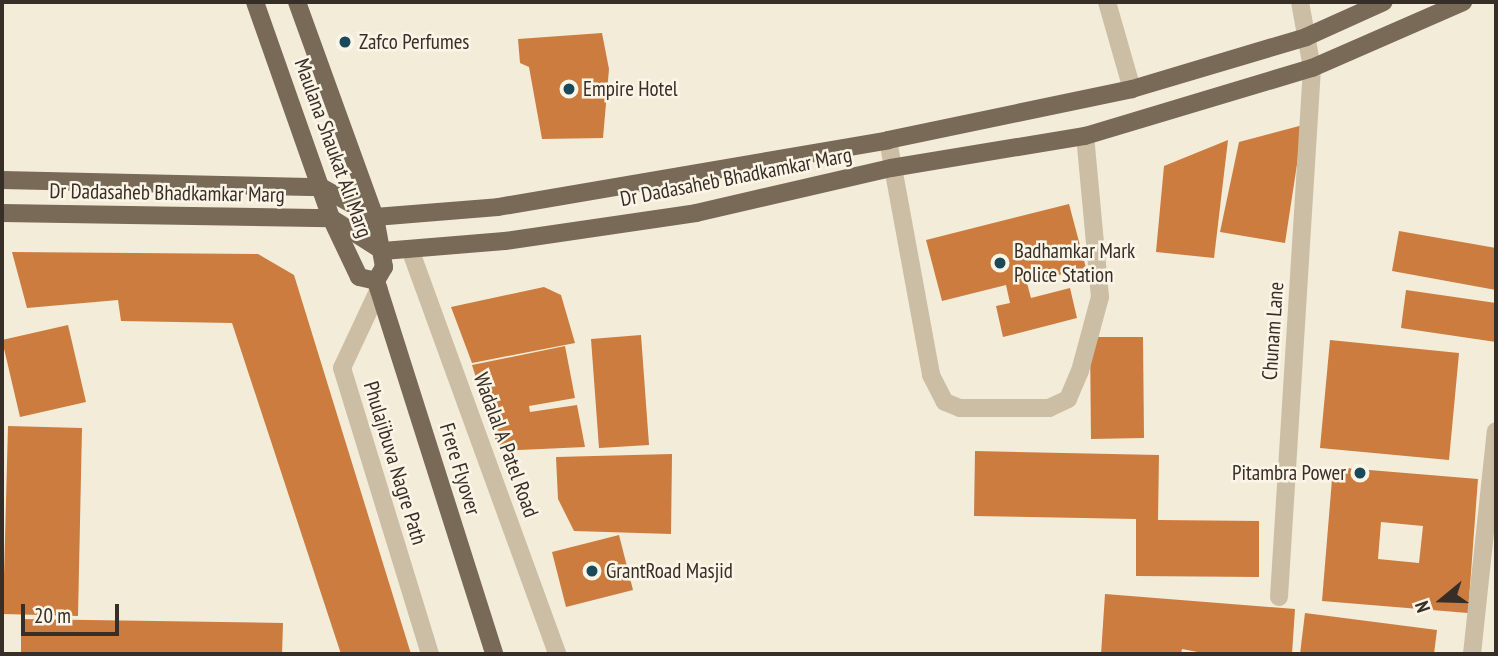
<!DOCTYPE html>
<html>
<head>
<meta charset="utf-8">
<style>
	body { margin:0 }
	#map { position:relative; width:1498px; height:656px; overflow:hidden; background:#f3ecd9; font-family:"PT Sans Narrow",sans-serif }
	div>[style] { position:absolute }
	.building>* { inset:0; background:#cc7c3e }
	.minor>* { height:18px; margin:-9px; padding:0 9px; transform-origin:9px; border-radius:9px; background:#cbbea5 }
	.major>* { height:18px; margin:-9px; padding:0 9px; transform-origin:9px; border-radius:9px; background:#796957 }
	.dots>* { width:19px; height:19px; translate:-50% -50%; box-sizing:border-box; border:4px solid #faf5e6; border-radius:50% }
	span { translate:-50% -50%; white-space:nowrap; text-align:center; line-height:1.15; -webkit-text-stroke:5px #faf5e6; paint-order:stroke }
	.poi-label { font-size:21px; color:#372f27 }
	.left { translate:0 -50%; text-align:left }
	.right { translate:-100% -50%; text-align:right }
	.street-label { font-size:21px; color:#372f27 }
	.frame { position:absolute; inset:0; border:4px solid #372f27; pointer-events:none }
	.north { position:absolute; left:1407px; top:565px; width:70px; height:70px; -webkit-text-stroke:5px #faf5e6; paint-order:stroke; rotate:251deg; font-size:19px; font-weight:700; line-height:28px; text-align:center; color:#372f27 }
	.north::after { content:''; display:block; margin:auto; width:24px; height:32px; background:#372f27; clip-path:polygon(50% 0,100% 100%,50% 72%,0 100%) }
	.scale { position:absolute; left:21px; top:604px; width:98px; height:32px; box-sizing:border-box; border:4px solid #372f27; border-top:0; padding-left:9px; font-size:21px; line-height:24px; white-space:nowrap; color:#372f27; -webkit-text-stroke:5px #faf5e6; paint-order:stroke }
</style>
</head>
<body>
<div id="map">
	<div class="building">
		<div style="clip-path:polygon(602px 33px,609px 69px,603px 138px,542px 139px,529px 67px,520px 63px,518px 39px)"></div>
		<div style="clip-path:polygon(1303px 125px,1285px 243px,1220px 232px,1239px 142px)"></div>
		<div style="clip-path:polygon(1228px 140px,1214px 258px,1156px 252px,1164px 166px)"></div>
		<div style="clip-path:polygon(1069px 204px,1086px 268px,1027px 283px,1031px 298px,1070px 288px,1077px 318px,1003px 337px,996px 306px,1010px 303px,1006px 285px,942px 301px,926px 240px)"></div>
		<div style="clip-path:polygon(1399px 231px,1496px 248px,1496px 290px,1392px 271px)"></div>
		<div style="clip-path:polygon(12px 252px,258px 254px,294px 275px,411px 654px,341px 654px,232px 323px,121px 321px,118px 300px,27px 308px)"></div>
		<div style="clip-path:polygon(544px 287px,561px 295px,575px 343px,472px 363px,451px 307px)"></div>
		<div style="clip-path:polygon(1406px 290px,1496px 303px,1496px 342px,1401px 328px)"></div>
		<div style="clip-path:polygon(68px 325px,86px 402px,20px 417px,2px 340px)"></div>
		<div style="clip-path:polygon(641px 335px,649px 445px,599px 448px,591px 339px)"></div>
		<div style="clip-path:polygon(1090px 337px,1143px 337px,1144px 438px,1091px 439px)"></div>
		<div style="clip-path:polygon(1330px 340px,1459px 353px,1449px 460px,1320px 448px)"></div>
		<div style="clip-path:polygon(565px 346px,575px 398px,529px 406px,530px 412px,577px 405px,585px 447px,499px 451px,472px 365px)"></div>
		<div style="clip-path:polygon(8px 426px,82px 428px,78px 616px,3px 614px)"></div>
		<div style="clip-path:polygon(975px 451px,1159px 455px,1158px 520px,1259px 521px,1259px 577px,1136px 576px,1136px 519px,974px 516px)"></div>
		<div style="clip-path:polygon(672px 454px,671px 534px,574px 531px,558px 499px,556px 457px)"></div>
		<div style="clip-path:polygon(evenodd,1333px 467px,1478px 479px,1468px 613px,1322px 601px,1333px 467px,1381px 522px,1423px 526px,1419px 563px,1378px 559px,1381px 522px)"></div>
		<div style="clip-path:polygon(619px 535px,633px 590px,566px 607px,552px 552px)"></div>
		<div style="clip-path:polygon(1105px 594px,1295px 609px,1292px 654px,1208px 654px,1182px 649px,1181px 654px,1101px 654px)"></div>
		<div style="clip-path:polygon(1305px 613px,1437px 630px,1434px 654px,1300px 654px)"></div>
		<div style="clip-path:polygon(21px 619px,283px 623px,282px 654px,21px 654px)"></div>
	</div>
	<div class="minor">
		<div style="left:1107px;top:2px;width:91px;rotate:74deg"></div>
		<div style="left:888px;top:140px;width:239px;rotate:79.6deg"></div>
		<div style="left:931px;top:375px;width:30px;rotate:63deg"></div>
		<div style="left:945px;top:402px;width:16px;rotate:22deg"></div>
		<div style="left:960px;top:408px;width:89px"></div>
		<div style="left:1049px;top:408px;width:21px;rotate:-25deg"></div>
		<div style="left:1068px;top:399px;width:30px;rotate:-67deg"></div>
		<div style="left:1080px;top:371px;width:77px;rotate:-74.9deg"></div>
		<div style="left:1100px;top:297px;width:162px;rotate:-95.3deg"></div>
		<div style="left:411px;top:252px;width:428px;rotate:70deg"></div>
		<div style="left:379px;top:289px;width:87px;rotate:115.1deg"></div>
		<div style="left:342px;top:368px;width:299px;rotate:72.9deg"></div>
		<div style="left:1279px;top:597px;width:530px;rotate:-86.43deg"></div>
		<div style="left:1312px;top:68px;width:67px;rotate:-100.3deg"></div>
		<div style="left:1472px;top:654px;width:224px;rotate:-83.9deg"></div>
	</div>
	<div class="major">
		<div style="left:255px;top:2px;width:229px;rotate:70.6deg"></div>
		<div style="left:331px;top:218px;width:65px;rotate:64.6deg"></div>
		<div style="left:359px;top:277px;width:17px;rotate:13deg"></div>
		<div style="left:297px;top:2px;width:229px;rotate:70.1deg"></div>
		<div style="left:375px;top:217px;width:51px;rotate:79.8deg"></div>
		<div style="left:384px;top:267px;width:16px;rotate:120deg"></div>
		<div style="left:2px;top:180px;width:319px;rotate:1.3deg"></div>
		<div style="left:321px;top:187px;width:62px;rotate:29.1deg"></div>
		<div style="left:375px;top:217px;width:123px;rotate:-4.6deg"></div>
		<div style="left:498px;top:207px;width:396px;rotate:-9.7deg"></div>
		<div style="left:888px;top:140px;width:249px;rotate:-11.8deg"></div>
		<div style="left:1132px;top:89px;width:182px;rotate:-16.6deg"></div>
		<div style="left:1306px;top:37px;width:85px;rotate:-24.2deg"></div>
		<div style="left:2px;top:213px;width:329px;rotate:0.9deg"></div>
		<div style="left:331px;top:218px;width:62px;rotate:32.4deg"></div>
		<div style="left:383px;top:251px;width:122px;rotate:-4.7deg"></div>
		<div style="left:505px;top:241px;width:193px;rotate:-8.3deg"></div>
		<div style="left:696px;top:213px;width:200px;rotate:-13deg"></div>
		<div style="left:891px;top:168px;width:197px;rotate:-9.4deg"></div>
		<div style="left:1085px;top:136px;width:237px;rotate:-16.7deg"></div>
		<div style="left:1312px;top:68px;width:165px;rotate:-23.6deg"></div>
		<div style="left:376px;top:281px;width:391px;rotate:72.4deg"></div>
	</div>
	<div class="dots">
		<div style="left:345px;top:42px;background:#1a4a5a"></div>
		<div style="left:569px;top:89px;background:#1a4a5a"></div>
		<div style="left:1000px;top:263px;background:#1a4a5a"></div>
		<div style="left:1360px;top:473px;background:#1a4a5a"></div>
		<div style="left:592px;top:571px;background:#1a4a5a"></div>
	</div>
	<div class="poi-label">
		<span class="left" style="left:359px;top:42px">Zafco Perfumes</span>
		<span class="left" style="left:583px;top:89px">Empire Hotel</span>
		<span class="left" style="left:1014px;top:263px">Badhamkar Mark<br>Police Station</span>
		<span class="right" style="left:1346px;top:473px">Pitambra Power</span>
		<span class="left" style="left:606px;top:571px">GrantRoad Masjid</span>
	</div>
	<div class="street-label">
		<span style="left:333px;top:148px;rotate:70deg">Maulana Shaukat Ali Marg</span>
		<span style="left:736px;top:177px;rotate:-11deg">Dr Dadasaheb Bhadkamkar Marg</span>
		<span style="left:167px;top:193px;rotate:1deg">Dr Dadasaheb Bhadkamkar Marg</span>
		<span style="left:1273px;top:331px;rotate:-86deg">Chunam Lane</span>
		<span style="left:506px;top:445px;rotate:70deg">Wadalal A Patel Road</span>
		<span style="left:395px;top:463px;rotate:73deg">Phulajibuva Nagre Path</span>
		<span style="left:460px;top:469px;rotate:73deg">Frere Flyover</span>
	</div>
	<div class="frame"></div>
	<div class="north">N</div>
	<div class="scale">20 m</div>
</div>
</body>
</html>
